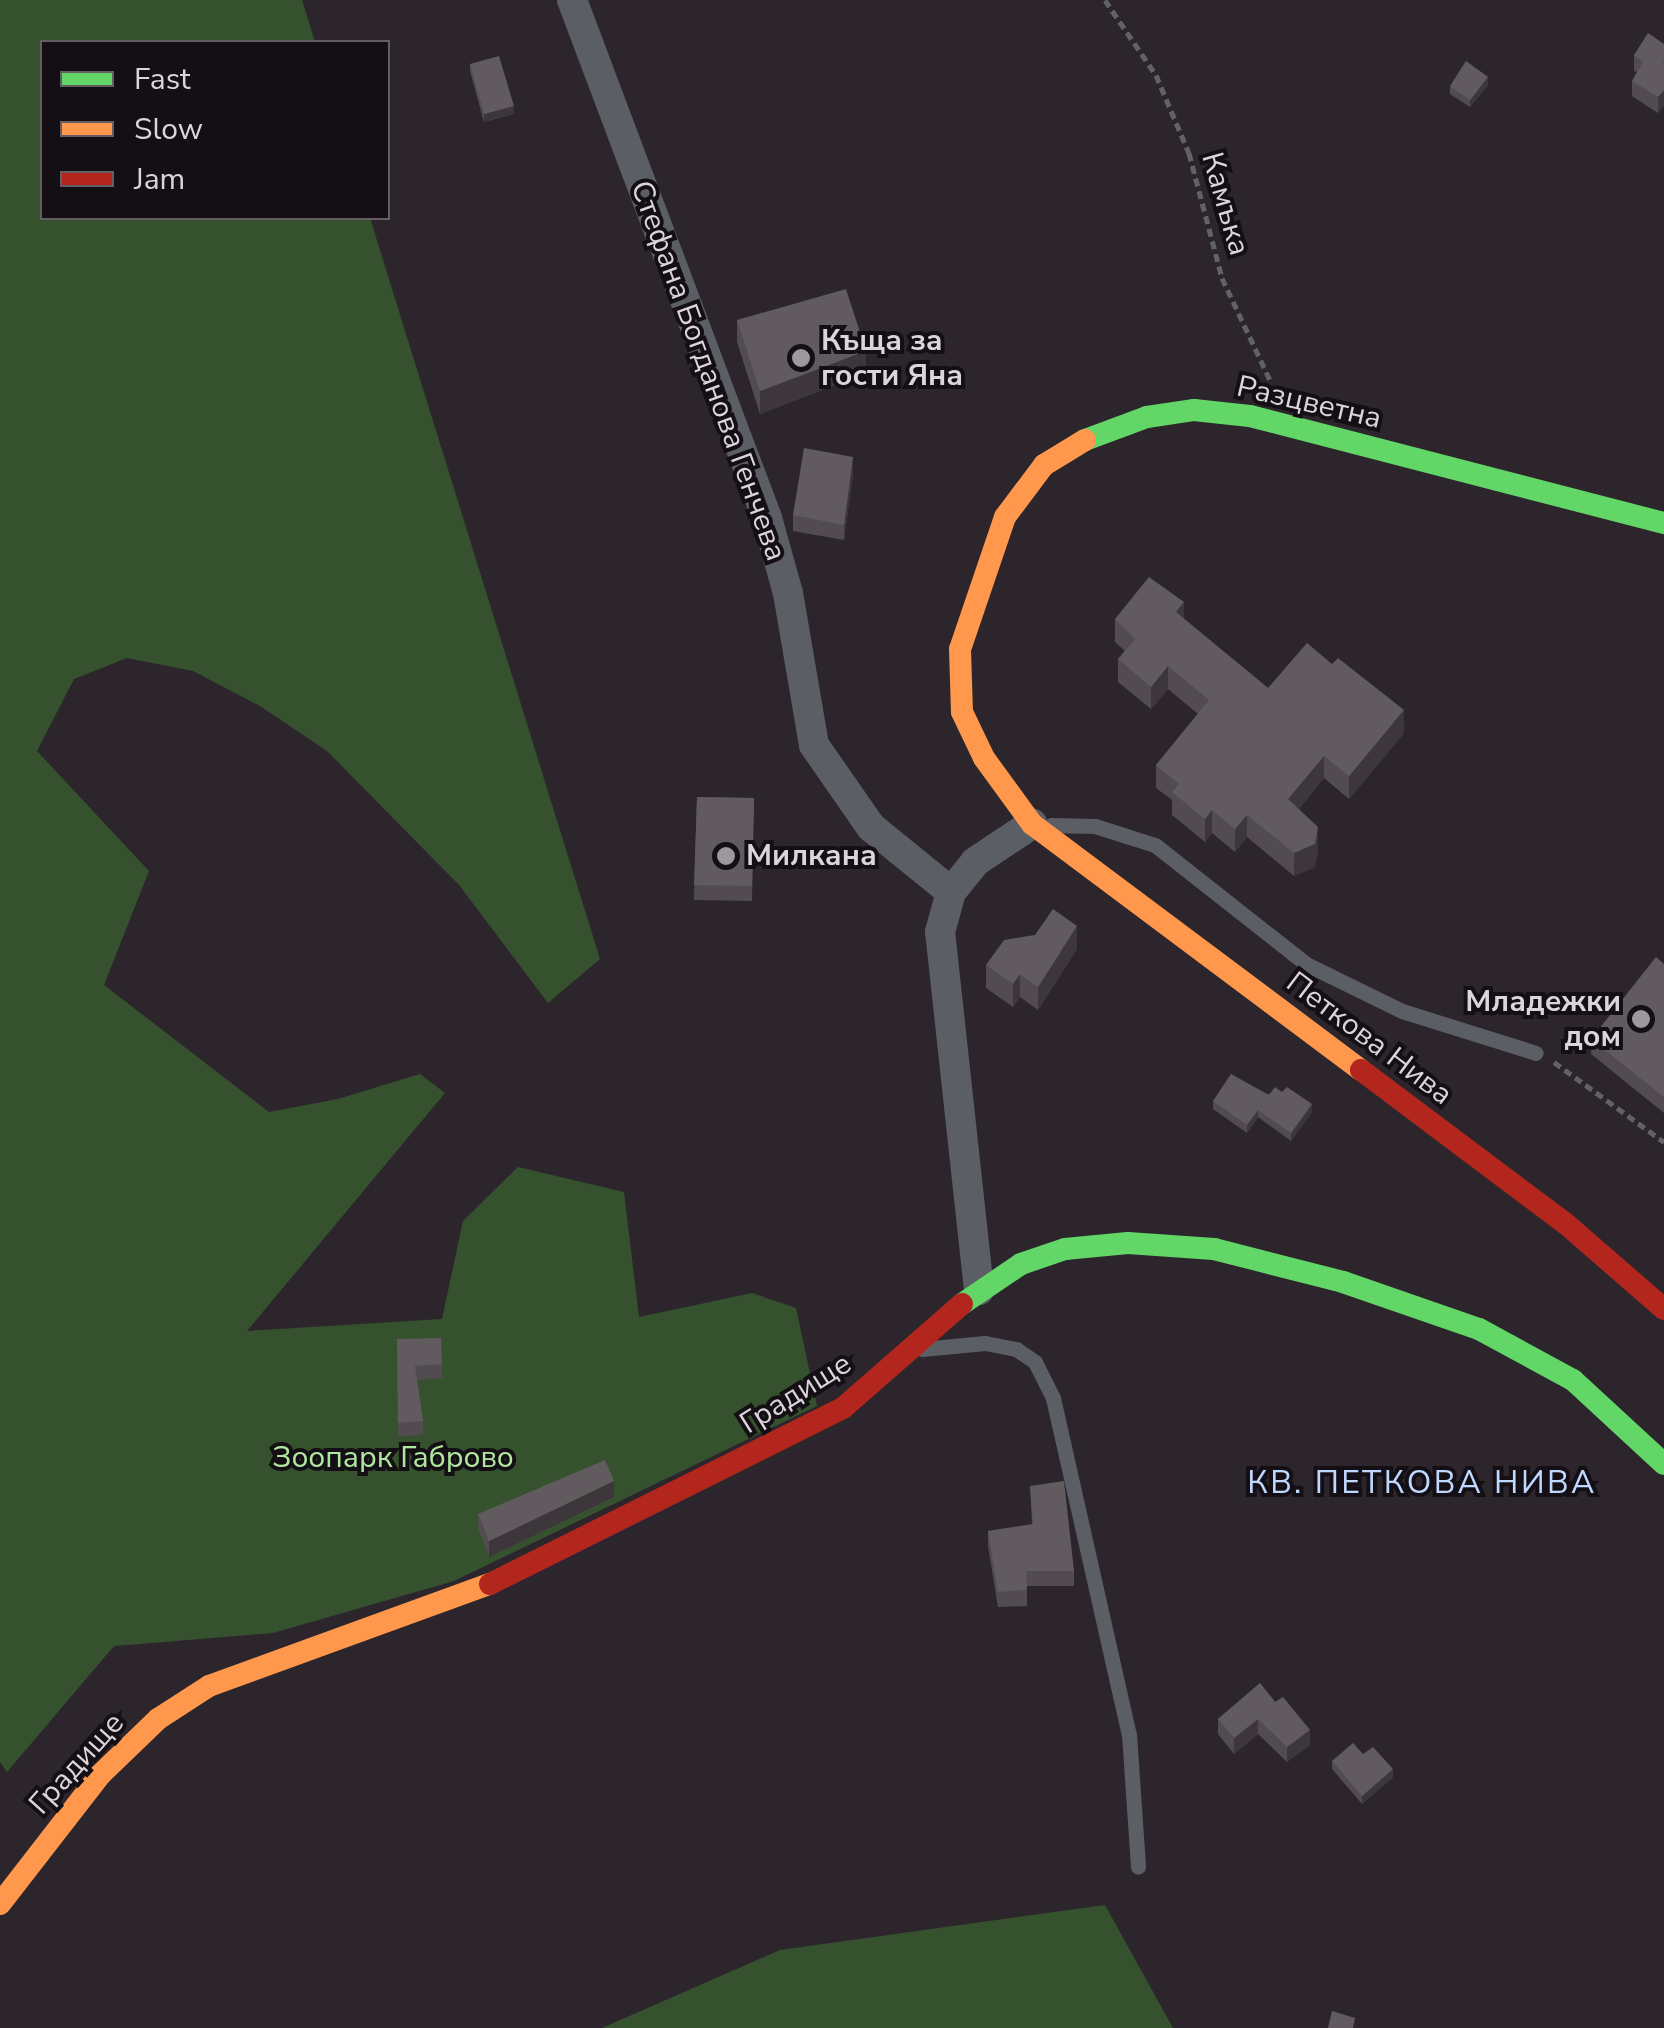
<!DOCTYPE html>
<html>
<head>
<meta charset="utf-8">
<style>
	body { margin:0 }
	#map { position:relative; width:1664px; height:2028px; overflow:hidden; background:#2c262c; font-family:"Nunito Sans",sans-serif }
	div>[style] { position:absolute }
	.green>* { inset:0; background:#36512e }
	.path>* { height:5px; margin-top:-2.5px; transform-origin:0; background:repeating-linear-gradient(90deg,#616267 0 8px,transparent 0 13px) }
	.lane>* { height:15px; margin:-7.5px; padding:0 7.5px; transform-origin:7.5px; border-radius:7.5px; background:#5b5f65 }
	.street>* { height:30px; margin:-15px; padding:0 15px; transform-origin:15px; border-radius:15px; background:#5b5f65 }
	.fast>* { height:22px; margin:-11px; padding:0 11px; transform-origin:11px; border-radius:11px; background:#63d668 }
	.slow>* { height:22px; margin:-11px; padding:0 11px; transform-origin:11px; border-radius:11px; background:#ff974d }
	.jam>* { height:22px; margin:-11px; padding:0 11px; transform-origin:11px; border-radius:11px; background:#b3261e }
	.wall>* { inset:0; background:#524c51 }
	.shaded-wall>* { inset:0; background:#3d373c }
	.building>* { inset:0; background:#615b60 }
	.dots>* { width:28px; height:28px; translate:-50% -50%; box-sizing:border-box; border:5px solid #140f14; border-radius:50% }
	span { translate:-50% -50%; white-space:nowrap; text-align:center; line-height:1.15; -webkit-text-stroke:8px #140f14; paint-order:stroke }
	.street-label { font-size:30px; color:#dcd4db }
	.poi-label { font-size:30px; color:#dcd4db; font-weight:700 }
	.left { translate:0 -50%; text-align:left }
	.right { translate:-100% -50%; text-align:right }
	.park-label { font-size:30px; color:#b0e79f }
	.neighbourhood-label { font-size:32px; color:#bfd8ff; letter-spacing:2.5px }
	.legend { position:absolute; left:40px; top:40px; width:350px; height:180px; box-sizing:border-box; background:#140f14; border:2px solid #645e64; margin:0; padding:12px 18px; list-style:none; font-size:30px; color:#dcd4db }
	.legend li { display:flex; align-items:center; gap:20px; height:50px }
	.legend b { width:50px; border:2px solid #645e64 }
</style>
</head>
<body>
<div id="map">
	<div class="green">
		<div style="clip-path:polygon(0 0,302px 0,315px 42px,42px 42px,42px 218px,370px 218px,600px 959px,548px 1003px,459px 885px,327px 751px,260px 706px,193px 671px,127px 658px,74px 679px,37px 751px,149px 871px,104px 985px,269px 1112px,338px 1099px,420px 1074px,445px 1093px,247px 1331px,442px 1319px,463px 1221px,518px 1167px,624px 1192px,639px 1317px,752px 1293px,796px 1308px,817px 1406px,454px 1581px,273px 1633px,114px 1646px,7px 1772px,0 1762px)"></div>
		<div style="clip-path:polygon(1105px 1905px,1173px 2028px,602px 2028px,780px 1950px)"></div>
	</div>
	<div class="path">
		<div style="left:1105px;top:0;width:91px;rotate:55.8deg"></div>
		<div style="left:1156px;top:75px;width:85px;rotate:67.1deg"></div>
		<div style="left:1189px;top:153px;width:129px;rotate:75.2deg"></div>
		<div style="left:1222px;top:278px;width:115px;rotate:64.8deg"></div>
		<div style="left:1554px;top:1062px;width:136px;rotate:36deg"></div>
	</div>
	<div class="lane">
		<div style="left:1051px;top:825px;width:44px;rotate:1.3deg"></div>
		<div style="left:1095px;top:826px;width:63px;rotate:17.6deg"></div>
		<div style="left:1155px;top:845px;width:192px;rotate:38.2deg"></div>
		<div style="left:1306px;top:964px;width:107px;rotate:26.1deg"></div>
		<div style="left:1402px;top:1011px;width:140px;rotate:17.4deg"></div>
		<div style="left:922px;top:1349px;width:63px;rotate:-5.4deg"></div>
		<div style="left:985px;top:1343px;width:32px;rotate:11deg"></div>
		<div style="left:1016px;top:1349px;width:23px;rotate:34deg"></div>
		<div style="left:1035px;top:1362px;width:40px;rotate:63.4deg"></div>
		<div style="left:1053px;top:1398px;width:344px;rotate:77.3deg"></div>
		<div style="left:1129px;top:1734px;width:133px;rotate:86.1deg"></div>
	</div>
	<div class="street">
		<div style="left:572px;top:0;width:553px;rotate:69.37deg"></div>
		<div style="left:767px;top:518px;width:78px;rotate:74.4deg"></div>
		<div style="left:788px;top:593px;width:154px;rotate:80.3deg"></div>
		<div style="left:814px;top:745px;width:100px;rotate:55.2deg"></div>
		<div style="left:871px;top:827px;width:103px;rotate:39.1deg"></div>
		<div style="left:979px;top:1290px;width:360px;rotate:-96.2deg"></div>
		<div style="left:940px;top:932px;width:41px;rotate:-74.6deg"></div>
		<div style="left:951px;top:892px;width:38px;rotate:-51deg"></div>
		<div style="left:975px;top:862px;width:69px;rotate:-33.7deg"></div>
	</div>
	<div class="fast">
		<div style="left:1085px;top:440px;width:66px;rotate:-20.4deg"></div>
		<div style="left:1147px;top:417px;width:48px;rotate:-8.5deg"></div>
		<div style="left:1194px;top:410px;width:56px;rotate:6.1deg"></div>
		<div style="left:1250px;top:416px;width:428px;rotate:14.5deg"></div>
		<div style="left:962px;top:1304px;width:71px;rotate:-34.1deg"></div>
		<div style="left:1021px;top:1264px;width:46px;rotate:-18.8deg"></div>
		<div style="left:1065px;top:1249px;width:63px;rotate:-5.4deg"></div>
		<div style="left:1128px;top:1243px;width:86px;rotate:4deg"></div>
		<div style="left:1214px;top:1249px;width:133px;rotate:14.3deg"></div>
		<div style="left:1343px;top:1282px;width:144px;rotate:19.1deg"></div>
		<div style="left:1479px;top:1329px;width:107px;rotate:28.5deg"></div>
		<div style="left:1573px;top:1380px;width:124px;rotate:42.7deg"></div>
	</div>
	<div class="slow">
		<div style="left:1085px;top:440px;width:48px;rotate:148.6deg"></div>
		<div style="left:1044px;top:465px;width:65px;rotate:126.9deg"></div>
		<div style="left:1005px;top:517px;width:139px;rotate:108.8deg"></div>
		<div style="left:960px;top:649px;width:63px;rotate:88.2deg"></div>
		<div style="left:962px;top:712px;width:51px;rotate:64.4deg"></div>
		<div style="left:984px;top:758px;width:82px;rotate:54deg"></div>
		<div style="left:1032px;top:824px;width:411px;rotate:36.8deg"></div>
		<div style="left:0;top:1904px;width:163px;rotate:-52.2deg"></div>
		<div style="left:100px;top:1775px;width:81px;rotate:-44deg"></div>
		<div style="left:158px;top:1719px;width:61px;rotate:-32.9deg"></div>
		<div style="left:209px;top:1686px;width:299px;rotate:-20deg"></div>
	</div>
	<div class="jam">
		<div style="left:1361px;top:1070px;width:255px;rotate:36.9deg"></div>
		<div style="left:1565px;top:1223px;width:131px;rotate:41deg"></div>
		<div style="left:490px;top:1584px;width:394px;rotate:-26.5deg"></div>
		<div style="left:843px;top:1408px;width:158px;rotate:-41.2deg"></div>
	</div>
	<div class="wall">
		<div style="clip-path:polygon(1664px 44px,1664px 105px,1658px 113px,1632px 96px,1632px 81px,1637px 72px,1634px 71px,1634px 55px)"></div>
		<div style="clip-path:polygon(470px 64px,514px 114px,484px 122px,470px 71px)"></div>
		<div style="clip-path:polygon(1488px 85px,1470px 107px,1450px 94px,1450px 86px)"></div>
		<div style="clip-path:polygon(737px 320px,866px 373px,760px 414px,737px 342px)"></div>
		<div style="clip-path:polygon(853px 473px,844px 540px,793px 531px,793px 515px)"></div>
		<div style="clip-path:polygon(1115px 619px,1184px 619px,1268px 688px,1404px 733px,1349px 799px,1324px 778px,1299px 809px,1318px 850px,1315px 867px,1294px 876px,1247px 837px,1235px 852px,1212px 833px,1205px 842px,1172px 815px,1172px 800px,1156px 788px,1156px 765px,1198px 714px,1168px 689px,1151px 709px,1118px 682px,1118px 659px,1125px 651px,1115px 642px)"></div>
		<div style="clip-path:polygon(697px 797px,754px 798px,752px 901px,694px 900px)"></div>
		<div style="clip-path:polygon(1077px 949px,1038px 1010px,1020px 997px,1013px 1007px,986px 988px,986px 965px)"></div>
		<div style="clip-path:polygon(1664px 964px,1664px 1113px,1591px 1054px,1591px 1039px)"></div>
		<div style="clip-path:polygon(1282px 1092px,1312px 1112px,1291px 1141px,1258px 1117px,1247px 1133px,1213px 1109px,1213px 1101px)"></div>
		<div style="clip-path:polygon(397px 1339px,442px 1364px,442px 1378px,417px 1380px,423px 1421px,423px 1435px,398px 1436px)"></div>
		<div style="clip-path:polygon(1030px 1486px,1074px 1571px,1074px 1586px,1027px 1586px,1027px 1606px,998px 1607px,988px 1546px,988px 1531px,1032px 1525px)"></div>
		<div style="clip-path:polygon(614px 1497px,489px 1557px,478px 1529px,478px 1514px)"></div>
		<div style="clip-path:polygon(1260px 1683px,1310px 1745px,1287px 1762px,1258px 1734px,1234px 1754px,1218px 1734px,1218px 1719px)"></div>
		<div style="clip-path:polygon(1363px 1754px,1393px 1777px,1362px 1804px,1332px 1769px,1332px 1761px)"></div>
	</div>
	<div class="shaded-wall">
		<div style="clip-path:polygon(1488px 77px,1488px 85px,1470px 107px,1470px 100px)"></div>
		<div style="clip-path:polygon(1664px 90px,1664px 105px,1658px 113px,1658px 97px)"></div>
		<div style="clip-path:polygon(514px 106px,514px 114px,484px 122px,484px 114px)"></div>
		<div style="clip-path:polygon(866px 351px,866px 373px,760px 414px,760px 391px)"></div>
		<div style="clip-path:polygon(853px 457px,853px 473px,844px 540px,844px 525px)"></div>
		<div style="clip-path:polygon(1184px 602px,1184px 625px,1176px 612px)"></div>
		<div style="clip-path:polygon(1168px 666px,1168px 689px,1151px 709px,1151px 687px)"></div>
		<div style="clip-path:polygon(1404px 710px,1404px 733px,1349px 799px,1349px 776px)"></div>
		<div style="clip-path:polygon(1324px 756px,1324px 778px,1288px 822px,1288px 799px)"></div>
		<div style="clip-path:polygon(1212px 810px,1212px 833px,1205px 842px,1205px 819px)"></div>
		<div style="clip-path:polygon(1247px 815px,1247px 837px,1235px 852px,1235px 829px)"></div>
		<div style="clip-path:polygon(1318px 827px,1318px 850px,1315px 867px,1294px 876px,1294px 853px)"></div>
		<div style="clip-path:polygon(1077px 926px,1077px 949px,1038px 1010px,1038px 987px)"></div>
		<div style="clip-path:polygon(1020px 974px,1020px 997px,1013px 1007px,1013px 984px)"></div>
		<div style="clip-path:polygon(1312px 1104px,1312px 1112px,1291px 1141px,1291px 1133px)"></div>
		<div style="clip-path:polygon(1258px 1110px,1258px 1117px,1247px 1133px,1247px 1125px)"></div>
		<div style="clip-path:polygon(614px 1481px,614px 1497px,489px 1557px,489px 1541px)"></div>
		<div style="clip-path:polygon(1258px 1719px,1258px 1734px,1234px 1754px,1234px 1738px)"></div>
		<div style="clip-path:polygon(1310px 1730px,1310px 1745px,1287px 1762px,1287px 1747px)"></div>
		<div style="clip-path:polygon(1393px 1769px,1393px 1777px,1362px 1804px,1362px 1796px)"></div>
	</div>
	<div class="building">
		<div style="clip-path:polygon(1648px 33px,1664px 44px,1664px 59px,1662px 62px,1664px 63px,1664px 90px,1658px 97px,1632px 81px,1643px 62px,1634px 55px)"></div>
		<div style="clip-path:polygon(499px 56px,514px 106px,484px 114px,470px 64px)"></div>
		<div style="clip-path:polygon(1466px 61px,1488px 77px,1470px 100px,1450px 86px)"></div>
		<div style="clip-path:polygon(846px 289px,866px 351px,760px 391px,737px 320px)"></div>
		<div style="clip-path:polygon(804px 448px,853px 457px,844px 525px,793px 515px)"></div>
		<div style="clip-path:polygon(1149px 577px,1184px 602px,1176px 612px,1268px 688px,1307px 643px,1332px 664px,1338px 658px,1404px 710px,1349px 776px,1324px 756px,1288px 799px,1318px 827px,1315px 844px,1294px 853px,1247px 815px,1235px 829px,1212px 810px,1205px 819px,1172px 792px,1179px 784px,1156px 765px,1209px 700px,1168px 666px,1151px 687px,1118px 659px,1135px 639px,1115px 619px)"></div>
		<div style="clip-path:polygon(697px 797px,754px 798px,752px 886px,694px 885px)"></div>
		<div style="clip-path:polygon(1053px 909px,1077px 926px,1038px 987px,1020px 974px,1013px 984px,986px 965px,1004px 940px,1035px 935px)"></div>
		<div style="clip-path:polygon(1656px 957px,1664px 964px,1664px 1097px,1591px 1039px)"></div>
		<div style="clip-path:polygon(1231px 1074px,1269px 1095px,1247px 1125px,1213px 1101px)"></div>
		<div style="clip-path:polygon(1275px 1087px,1282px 1092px,1287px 1087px,1312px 1104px,1291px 1133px,1258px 1110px)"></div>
		<div style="clip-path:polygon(441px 1338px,442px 1364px,415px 1366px,423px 1421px,398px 1423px,397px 1339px)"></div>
		<div style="clip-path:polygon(605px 1460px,614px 1481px,489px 1541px,478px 1514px)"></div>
		<div style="clip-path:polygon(1064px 1481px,1074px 1571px,1026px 1571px,1027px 1590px,998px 1592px,988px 1531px,1033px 1524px,1030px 1486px)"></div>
		<div style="clip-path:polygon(1260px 1683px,1275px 1702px,1283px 1697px,1310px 1730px,1287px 1747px,1258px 1719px,1234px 1738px,1218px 1719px)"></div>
		<div style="clip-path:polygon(1353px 1743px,1363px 1754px,1373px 1747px,1393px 1769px,1362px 1796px,1332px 1761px)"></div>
		<div style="clip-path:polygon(1332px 2011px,1355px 2018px,1353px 2028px,1328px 2028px)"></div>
	</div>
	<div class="dots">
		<div style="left:801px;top:358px;background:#9e979e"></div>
		<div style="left:726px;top:856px;background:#9e979e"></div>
		<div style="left:1641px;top:1019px;background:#9e979e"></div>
	</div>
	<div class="street-label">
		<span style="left:1225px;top:204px;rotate:74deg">Камъка</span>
		<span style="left:708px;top:371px;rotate:70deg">Стефана Богданова Генчева</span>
		<span style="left:1309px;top:403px;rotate:13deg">Разцветна</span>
		<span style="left:1369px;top:1039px;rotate:37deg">Петкова Нива</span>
		<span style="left:796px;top:1394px;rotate:-32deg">Градище</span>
		<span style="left:77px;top:1764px;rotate:-48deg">Градище</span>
	</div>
	<div class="poi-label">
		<span class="left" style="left:821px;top:358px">Къща за<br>гости Яна</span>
		<span class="left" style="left:746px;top:856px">Милкана</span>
		<span class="right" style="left:1621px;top:1019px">Младежки<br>дом</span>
	</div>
	<div class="park-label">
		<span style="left:393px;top:1458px">Зоопарк Габрово</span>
	</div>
	<div class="neighbourhood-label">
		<span style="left:1422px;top:1483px">КВ. ПЕТКОВА НИВА</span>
	</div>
	<ul class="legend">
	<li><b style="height:12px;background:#63d668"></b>Fast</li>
	<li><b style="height:12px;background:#ff974d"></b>Slow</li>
	<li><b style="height:12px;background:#b3261e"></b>Jam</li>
	</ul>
</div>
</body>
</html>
